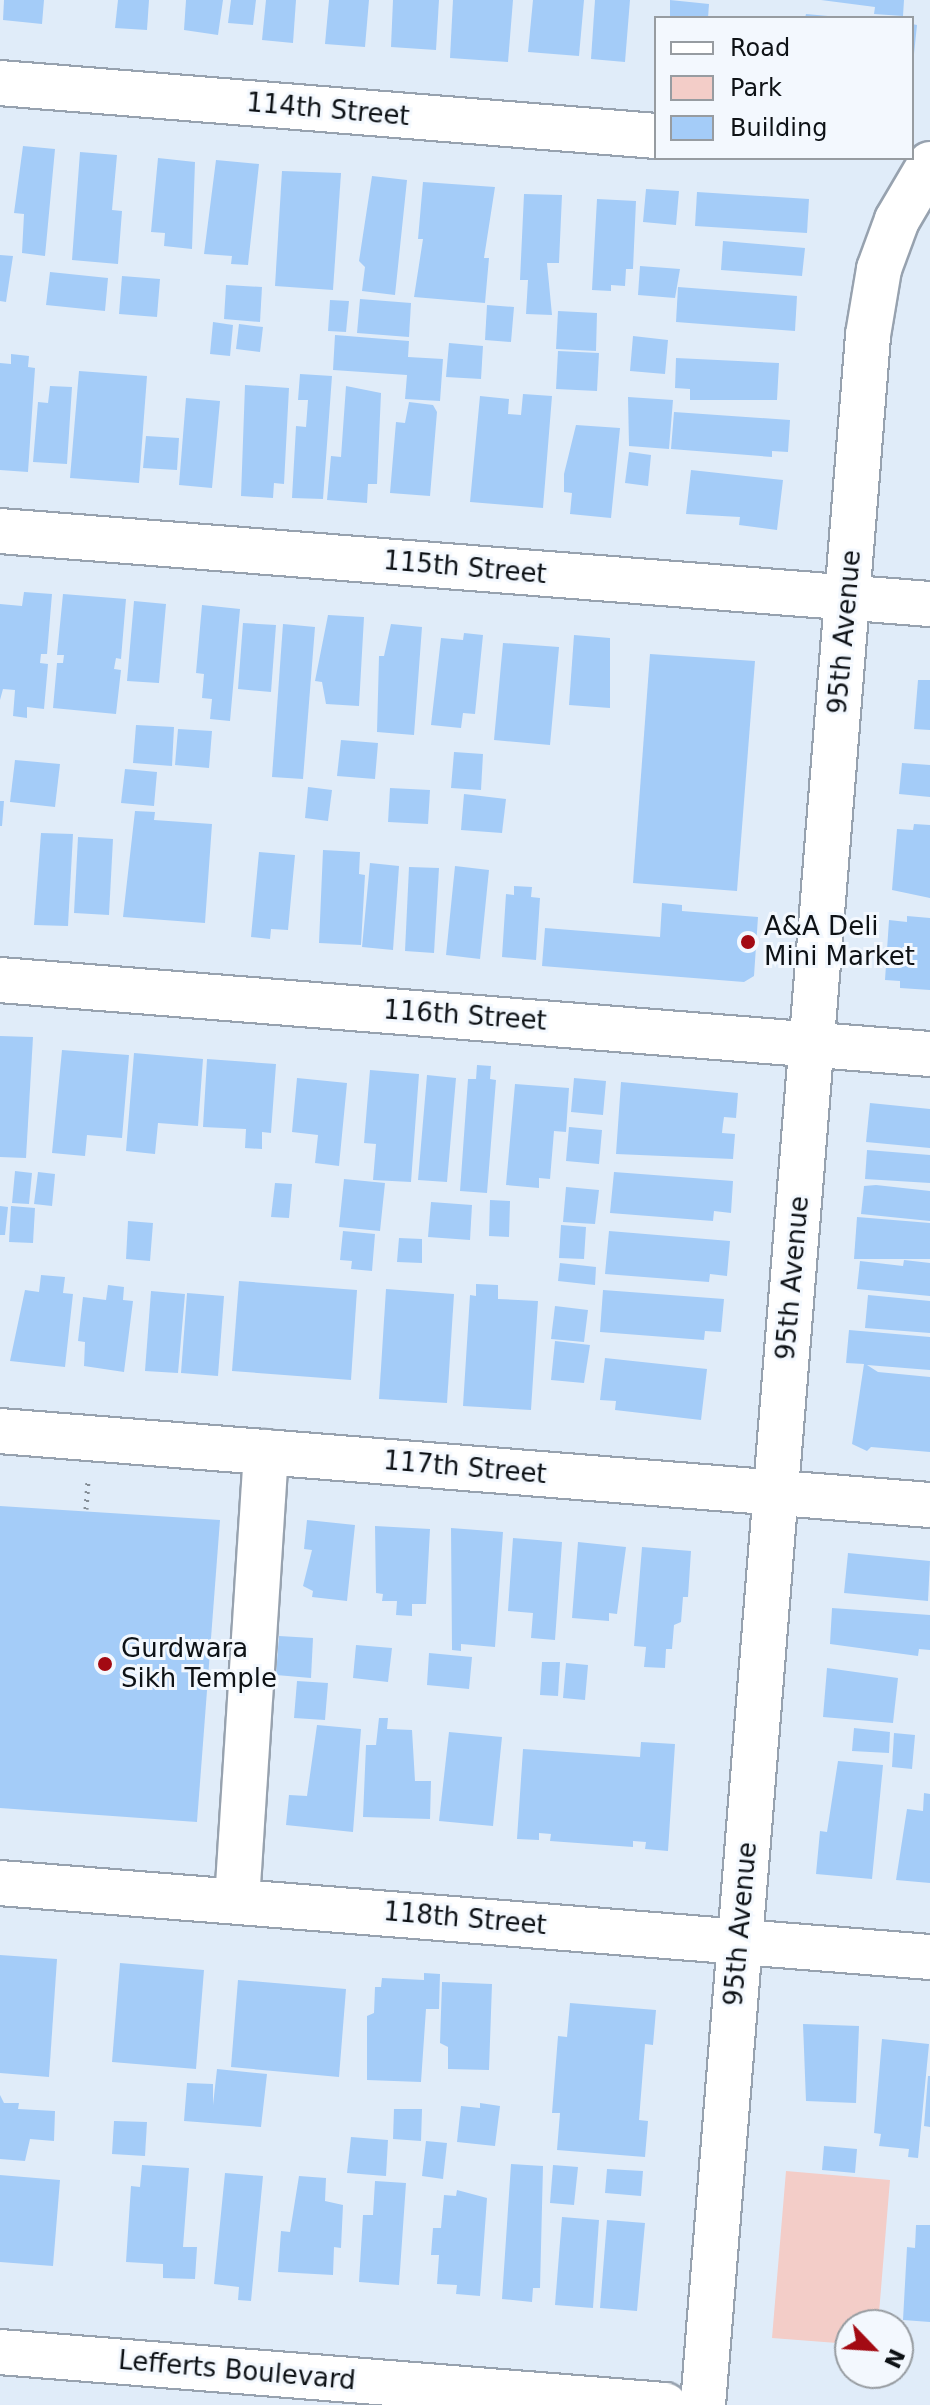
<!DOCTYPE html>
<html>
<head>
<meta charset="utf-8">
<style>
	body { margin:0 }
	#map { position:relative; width:930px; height:2405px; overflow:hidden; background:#e0ecf9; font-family:"DejaVu Sans",sans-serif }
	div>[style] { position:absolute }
	.green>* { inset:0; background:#f3cdc8 }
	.building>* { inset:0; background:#a4ccf8 }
	.path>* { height:5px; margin-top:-2.5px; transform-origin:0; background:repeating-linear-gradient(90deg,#858e97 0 2px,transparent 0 8px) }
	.roads { filter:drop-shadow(2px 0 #97a2af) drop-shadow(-2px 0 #97a2af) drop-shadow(0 2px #97a2af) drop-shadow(0 -2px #97a2af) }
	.minor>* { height:44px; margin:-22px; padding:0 22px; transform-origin:22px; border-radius:22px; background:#fff }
	.dots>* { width:22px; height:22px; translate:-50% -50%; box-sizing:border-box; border:4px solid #f3f8fe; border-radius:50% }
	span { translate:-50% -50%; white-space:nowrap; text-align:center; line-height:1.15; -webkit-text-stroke:6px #f3f8fe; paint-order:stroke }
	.street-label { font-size:26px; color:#0e1216 }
	.poi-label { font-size:26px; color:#0e1216 }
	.left { translate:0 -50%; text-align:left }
	.legend { position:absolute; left:654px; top:16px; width:260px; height:144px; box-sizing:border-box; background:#f3f8fe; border:2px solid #979ca1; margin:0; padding:10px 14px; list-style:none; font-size:24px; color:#0e1216 }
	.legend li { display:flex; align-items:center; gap:16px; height:40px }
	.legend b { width:40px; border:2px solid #979ca1 }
	.north { position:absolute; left:834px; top:2309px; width:80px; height:80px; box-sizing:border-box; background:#f3f8fe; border:2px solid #979ca1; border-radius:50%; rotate:115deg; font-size:22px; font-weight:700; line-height:32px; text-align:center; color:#0e1216 }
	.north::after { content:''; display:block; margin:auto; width:28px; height:36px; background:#a30a13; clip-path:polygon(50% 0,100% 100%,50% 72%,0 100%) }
</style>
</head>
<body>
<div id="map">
	<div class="green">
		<div style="clip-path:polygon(786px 2171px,890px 2180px,878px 2325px,850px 2325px,850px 2344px,772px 2338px)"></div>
	</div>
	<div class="building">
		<div style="clip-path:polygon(4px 0,44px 0,42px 24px,3px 20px)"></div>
		<div style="clip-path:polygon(118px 0,149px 0,147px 30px,115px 28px)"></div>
		<div style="clip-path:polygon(186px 0,223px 0,218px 35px,184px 30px)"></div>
		<div style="clip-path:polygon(231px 0,256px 0,253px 25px,228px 23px)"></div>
		<div style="clip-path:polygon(266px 0,296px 0,293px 43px,262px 40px)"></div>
		<div style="clip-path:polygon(329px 0,369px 0,365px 47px,325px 44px)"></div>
		<div style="clip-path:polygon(393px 0,439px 0,436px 50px,391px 47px)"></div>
		<div style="clip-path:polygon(453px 0,513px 0,508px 62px,450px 58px)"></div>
		<div style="clip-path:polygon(533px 0,584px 0,579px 56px,528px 52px)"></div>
		<div style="clip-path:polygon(595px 0,630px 0,625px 62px,591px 59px)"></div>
		<div style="clip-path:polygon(670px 0,709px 4px,708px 18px,670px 18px)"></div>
		<div style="clip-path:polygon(821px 0,904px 0,903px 16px,874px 14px,875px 7px)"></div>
		<div style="clip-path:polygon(806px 14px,828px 16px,828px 18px,805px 18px)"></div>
		<div style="clip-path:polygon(912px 24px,917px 25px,914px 54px,912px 54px)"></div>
		<div style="clip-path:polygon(23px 146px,55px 149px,45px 256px,22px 253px,24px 214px,14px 213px)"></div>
		<div style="clip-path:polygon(80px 152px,117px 155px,112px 210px,122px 211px,118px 264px,72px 260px)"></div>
		<div style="clip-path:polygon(158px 158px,195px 162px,192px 249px,164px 246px,165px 233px,151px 232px)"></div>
		<div style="clip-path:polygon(216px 160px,259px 164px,248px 265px,231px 264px,232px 256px,204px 254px)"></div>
		<div style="clip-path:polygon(282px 171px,341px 173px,333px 290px,275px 286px)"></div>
		<div style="clip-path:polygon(372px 176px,407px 180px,395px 295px,362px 291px,365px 267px,359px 261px)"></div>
		<div style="clip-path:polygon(423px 182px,495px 187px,484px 258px,489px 258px,485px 303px,414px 297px,423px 239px,418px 239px)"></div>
		<div style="clip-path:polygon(646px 189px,679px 191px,676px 225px,643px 222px)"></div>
		<div style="clip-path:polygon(697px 192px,809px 199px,807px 233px,695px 226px)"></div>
		<div style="clip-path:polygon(524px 194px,562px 195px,559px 263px,547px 263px,552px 315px,526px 314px,528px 280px,520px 280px)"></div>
		<div style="clip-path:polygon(597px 199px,636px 201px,633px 269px,626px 269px,625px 286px,611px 285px,611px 291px,592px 290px)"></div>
		<div style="clip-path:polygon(723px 241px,805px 248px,802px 276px,721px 270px)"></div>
		<div style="clip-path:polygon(0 255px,13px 256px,6px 302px,0 301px)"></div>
		<div style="clip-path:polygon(640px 266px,680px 269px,675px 298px,638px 295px)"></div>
		<div style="clip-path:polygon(50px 272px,108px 278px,105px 311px,46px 305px)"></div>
		<div style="clip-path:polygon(122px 276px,160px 279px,157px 317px,119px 314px)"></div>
		<div style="clip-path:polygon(226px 285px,262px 287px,260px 322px,224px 319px)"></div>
		<div style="clip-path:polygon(678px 287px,797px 296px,795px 331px,676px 322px)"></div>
		<div style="clip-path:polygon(360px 299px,411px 303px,409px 337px,357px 333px)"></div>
		<div style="clip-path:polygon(330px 300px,349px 301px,346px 332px,328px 331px)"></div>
		<div style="clip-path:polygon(487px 305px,514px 307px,511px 342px,485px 340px)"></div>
		<div style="clip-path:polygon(558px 311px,597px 313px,596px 351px,556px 349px)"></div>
		<div style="clip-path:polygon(213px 322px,233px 325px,230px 356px,210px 354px)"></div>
		<div style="clip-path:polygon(239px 324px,263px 327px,260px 352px,236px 349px)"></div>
		<div style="clip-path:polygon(335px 335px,409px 341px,408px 357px,443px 359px,440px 401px,405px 399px,407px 375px,333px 370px)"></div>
		<div style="clip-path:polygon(633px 336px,668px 340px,665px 374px,630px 371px)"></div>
		<div style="clip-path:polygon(449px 343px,483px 346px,481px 379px,446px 377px)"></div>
		<div style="clip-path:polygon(558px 351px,599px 353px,597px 391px,556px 389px)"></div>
		<div style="clip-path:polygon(11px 354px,29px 356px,28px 367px,35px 368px,28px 472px,0 470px,0 363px,11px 364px)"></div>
		<div style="clip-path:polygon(676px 358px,779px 363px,777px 400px,690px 400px,690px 389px,675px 388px)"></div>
		<div style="clip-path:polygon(79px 371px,147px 376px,139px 483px,70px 478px)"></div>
		<div style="clip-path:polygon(300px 374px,332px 376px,323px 499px,292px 498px,296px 426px,306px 427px,308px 400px,298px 400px)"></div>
		<div style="clip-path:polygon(245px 385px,289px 388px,284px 484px,274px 483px,273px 498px,241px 496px)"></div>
		<div style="clip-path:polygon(50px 386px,72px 387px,67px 464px,33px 462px,38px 402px,48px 403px)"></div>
		<div style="clip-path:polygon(346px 386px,381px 393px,377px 484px,368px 484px,367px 503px,327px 500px,331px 456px,341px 457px)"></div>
		<div style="clip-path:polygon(523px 394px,552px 396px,543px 508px,470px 502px,480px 396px,509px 399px,508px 414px,521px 415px)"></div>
		<div style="clip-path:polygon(628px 397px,673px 400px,669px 449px,629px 446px)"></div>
		<div style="clip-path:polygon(186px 398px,220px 401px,212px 488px,179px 485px)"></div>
		<div style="clip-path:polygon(409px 402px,433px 405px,437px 412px,430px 496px,390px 493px,396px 422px,405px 423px)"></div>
		<div style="clip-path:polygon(674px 412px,790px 420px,788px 452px,772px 451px,772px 457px,671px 449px)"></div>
		<div style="clip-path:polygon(576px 425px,620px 428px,611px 518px,570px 514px,572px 493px,564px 492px,564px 474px)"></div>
		<div style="clip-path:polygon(146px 436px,179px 438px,177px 470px,143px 468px)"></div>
		<div style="clip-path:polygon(629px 452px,651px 455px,648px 486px,625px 483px)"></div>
		<div style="clip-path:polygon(691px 470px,783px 480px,777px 530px,739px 525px,740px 517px,686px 514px)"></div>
		<div style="clip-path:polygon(24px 592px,52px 594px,47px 654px,41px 654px,40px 663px,48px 664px,44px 709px,27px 707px,27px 718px,13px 716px,15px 690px,3px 689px,0 700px,0 604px,22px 606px)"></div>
		<div style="clip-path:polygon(63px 594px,126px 599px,121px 659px,116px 658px,114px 669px,121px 670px,116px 714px,53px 708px,57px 663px,63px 663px,64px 655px,57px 655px)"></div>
		<div style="clip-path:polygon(134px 601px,166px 604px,159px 683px,127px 681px)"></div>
		<div style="clip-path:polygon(202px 605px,240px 609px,230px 721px,210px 719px,212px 699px,202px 698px,204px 674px,196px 673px)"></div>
		<div style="clip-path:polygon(328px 615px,364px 617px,359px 706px,326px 704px,322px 682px,315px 681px)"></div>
		<div style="clip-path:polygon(243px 623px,276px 625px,271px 692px,238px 689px)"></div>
		<div style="clip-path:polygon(283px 624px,315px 627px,303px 779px,272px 777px)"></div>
		<div style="clip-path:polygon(391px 624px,422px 627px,414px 735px,377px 732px,379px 656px,384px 656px)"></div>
		<div style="clip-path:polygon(464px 633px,483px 635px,475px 714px,463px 713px,461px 728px,431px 725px,441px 638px,463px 640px)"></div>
		<div style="clip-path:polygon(574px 635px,610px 638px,610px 708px,569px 705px)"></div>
		<div style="clip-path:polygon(503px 643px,559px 647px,550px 745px,494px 740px)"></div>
		<div style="clip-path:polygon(650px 654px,755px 661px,737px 891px,633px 883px)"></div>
		<div style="clip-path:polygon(918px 680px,930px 680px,930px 730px,914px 729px)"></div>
		<div style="clip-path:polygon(136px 725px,174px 727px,172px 766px,133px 763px)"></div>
		<div style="clip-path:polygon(178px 729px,212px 731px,209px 768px,175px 765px)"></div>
		<div style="clip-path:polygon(341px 740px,378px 743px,375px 779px,337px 776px)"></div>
		<div style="clip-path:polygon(454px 752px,483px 754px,481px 790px,451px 788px)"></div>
		<div style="clip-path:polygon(15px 760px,60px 764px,55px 807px,10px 802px)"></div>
		<div style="clip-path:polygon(902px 763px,930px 765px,930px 797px,899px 794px)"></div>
		<div style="clip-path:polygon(125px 769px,157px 772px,154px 806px,121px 803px)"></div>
		<div style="clip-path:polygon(308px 787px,332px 790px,328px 821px,305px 818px)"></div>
		<div style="clip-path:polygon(390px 788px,430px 790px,428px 824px,388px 822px)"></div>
		<div style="clip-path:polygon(464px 794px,506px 799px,502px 833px,461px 830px)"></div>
		<div style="clip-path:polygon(0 801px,4px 801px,2px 826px,0 826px)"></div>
		<div style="clip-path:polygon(135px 811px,155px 812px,154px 820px,212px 824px,205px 923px,123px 917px)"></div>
		<div style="clip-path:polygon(914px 824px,930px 825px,930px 898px,892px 890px,897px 829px,913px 830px)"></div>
		<div style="clip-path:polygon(41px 833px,73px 834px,68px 926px,34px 925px)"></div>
		<div style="clip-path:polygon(78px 837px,113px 839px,109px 915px,74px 913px)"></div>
		<div style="clip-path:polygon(323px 850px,360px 852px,359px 874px,365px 875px,361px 945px,319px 943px)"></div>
		<div style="clip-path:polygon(259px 852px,295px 855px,288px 930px,271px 929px,270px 939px,251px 937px)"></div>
		<div style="clip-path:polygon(370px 863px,399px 866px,393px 950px,362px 947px)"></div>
		<div style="clip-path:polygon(455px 866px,489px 870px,480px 959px,446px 955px)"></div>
		<div style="clip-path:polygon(409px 867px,439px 868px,434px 953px,405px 951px)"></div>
		<div style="clip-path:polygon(514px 886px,532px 887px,531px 897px,540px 898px,536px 960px,502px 957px,506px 894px,514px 895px)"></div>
		<div style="clip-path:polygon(662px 903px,682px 905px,682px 911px,758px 917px,754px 976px,744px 982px,542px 966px,545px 928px,660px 937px)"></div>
		<div style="clip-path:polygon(907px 916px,930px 918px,930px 990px,900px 988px,900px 981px,885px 980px,889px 920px,907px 922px)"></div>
		<div style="clip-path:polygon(0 1036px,33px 1037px,26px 1158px,0 1157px)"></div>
		<div style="clip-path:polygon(62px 1050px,129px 1055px,122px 1138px,87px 1135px,85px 1156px,52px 1153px)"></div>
		<div style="clip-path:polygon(134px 1053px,203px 1059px,198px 1126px,158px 1123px,155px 1154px,126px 1151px)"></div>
		<div style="clip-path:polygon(207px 1059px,276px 1064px,271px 1133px,262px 1132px,262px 1149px,245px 1148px,246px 1129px,203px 1127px)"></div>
		<div style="clip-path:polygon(477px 1065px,491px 1066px,490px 1079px,496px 1080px,487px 1193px,460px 1191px,468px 1079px,476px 1079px)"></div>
		<div style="clip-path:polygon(370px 1070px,419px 1074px,411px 1182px,373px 1180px,376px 1144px,364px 1143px)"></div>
		<div style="clip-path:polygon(427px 1075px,456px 1078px,447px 1182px,418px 1180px)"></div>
		<div style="clip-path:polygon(297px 1078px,347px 1083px,339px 1166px,315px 1163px,318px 1135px,292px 1132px)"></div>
		<div style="clip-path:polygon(574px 1078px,606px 1081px,603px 1115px,571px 1112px)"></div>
		<div style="clip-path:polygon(621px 1082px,738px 1093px,736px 1118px,724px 1117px,723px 1124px,722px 1133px,735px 1134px,733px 1159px,616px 1154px)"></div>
		<div style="clip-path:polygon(515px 1084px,569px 1088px,566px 1132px,554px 1131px,550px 1179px,539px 1178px,539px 1188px,506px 1185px)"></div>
		<div style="clip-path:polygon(870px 1103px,930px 1109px,930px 1148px,866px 1142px)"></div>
		<div style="clip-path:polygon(569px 1127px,602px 1130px,599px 1164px,566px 1161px)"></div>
		<div style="clip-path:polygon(867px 1150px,930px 1155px,930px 1183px,865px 1179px)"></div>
		<div style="clip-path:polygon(15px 1171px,32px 1173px,29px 1204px,12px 1203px)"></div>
		<div style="clip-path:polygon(38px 1172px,55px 1174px,52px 1206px,34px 1204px)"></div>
		<div style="clip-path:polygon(614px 1172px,733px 1181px,731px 1213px,714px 1211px,713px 1221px,610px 1213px)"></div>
		<div style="clip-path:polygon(344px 1179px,385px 1183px,380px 1231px,339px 1227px)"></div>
		<div style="clip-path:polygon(275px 1183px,292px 1184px,289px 1218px,271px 1217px)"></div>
		<div style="clip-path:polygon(876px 1185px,930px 1191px,930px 1221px,861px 1214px,864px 1186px)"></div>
		<div style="clip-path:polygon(566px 1187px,599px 1190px,595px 1224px,563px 1222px)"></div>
		<div style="clip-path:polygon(490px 1200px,510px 1201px,509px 1237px,489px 1236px)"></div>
		<div style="clip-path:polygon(431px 1202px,472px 1205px,470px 1240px,428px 1237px)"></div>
		<div style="clip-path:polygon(0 1206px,8px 1207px,5px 1235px,0 1235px)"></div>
		<div style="clip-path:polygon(11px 1206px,35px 1208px,33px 1243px,9px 1242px)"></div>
		<div style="clip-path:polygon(857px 1217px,930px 1223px,930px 1259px,854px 1259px)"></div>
		<div style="clip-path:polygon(128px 1221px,153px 1223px,150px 1261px,126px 1259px)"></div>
		<div style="clip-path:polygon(561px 1225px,586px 1227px,584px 1259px,559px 1258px)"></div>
		<div style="clip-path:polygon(343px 1231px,375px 1234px,372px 1271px,351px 1269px,352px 1261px,340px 1260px)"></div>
		<div style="clip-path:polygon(609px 1231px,730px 1241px,727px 1276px,710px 1274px,709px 1282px,605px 1274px)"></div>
		<div style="clip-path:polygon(399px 1238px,422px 1239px,422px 1263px,397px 1262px)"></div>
		<div style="clip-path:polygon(904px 1260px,930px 1263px,930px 1296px,857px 1289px,860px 1261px,903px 1266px)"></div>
		<div style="clip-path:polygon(560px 1263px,596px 1267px,595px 1285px,558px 1281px)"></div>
		<div style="clip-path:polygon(41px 1275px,65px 1277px,63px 1293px,73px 1294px,65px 1367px,10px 1361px,25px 1290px,39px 1292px)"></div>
		<div style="clip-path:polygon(239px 1281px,357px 1290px,351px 1380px,232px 1371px)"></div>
		<div style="clip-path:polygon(476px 1284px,498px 1285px,498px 1299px,538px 1301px,531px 1410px,463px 1406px,470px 1295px,476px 1296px)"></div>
		<div style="clip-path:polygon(108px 1285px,124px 1287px,123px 1300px,133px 1301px,124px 1372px,84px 1366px,85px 1342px,78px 1341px,83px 1297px,106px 1300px)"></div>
		<div style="clip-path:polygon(386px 1289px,454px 1294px,447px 1403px,379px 1399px)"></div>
		<div style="clip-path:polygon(603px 1290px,724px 1299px,721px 1332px,705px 1331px,704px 1340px,600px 1332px)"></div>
		<div style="clip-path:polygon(151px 1291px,185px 1294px,178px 1373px,145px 1371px)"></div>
		<div style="clip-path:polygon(187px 1293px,224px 1296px,218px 1376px,181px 1373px)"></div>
		<div style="clip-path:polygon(868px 1295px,930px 1301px,930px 1333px,865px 1328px)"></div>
		<div style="clip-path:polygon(555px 1306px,588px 1310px,584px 1342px,551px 1339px)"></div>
		<div style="clip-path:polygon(849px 1330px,930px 1337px,930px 1370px,867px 1365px,878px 1372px,930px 1377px,930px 1452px,871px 1447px,867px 1451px,852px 1444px,864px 1364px,846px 1363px)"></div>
		<div style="clip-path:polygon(555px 1341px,590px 1345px,584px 1383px,551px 1380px)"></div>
		<div style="clip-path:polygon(605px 1358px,707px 1369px,701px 1420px,615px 1410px,616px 1401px,600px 1400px)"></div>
		<div style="clip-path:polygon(0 1506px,220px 1520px,197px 1822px,0 1808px)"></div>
		<div style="clip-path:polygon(307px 1520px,355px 1525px,347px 1601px,312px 1597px,313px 1591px,303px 1586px,312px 1550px,304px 1549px)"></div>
		<div style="clip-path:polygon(375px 1526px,430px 1529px,426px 1604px,412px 1604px,412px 1616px,396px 1615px,397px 1601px,382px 1601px,383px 1594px,376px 1593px)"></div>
		<div style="clip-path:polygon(451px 1528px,503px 1532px,495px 1647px,461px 1644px,461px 1651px,452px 1650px)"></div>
		<div style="clip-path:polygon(513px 1538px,562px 1542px,555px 1640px,531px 1638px,533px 1613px,508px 1611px)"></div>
		<div style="clip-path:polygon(578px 1542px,626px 1547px,617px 1614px,609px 1613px,609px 1621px,572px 1618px)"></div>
		<div style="clip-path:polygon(642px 1547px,691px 1551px,688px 1597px,683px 1597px,681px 1622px,674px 1625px,672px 1649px,666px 1649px,665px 1668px,644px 1667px,646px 1647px,634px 1646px)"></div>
		<div style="clip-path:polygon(848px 1553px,930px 1561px,928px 1601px,844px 1593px)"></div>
		<div style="clip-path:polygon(832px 1608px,930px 1615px,930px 1650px,919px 1649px,918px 1656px,830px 1644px)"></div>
		<div style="clip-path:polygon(279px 1636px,313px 1638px,311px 1678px,276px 1675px)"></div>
		<div style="clip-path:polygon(356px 1645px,392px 1648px,388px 1682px,353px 1678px)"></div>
		<div style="clip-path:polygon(429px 1653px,472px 1657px,469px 1689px,427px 1685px)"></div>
		<div style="clip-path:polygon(542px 1662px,560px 1662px,558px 1696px,540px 1695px)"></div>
		<div style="clip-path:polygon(566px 1663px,588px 1665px,585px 1700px,563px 1698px)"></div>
		<div style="clip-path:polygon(827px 1668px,898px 1678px,893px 1723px,823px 1717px)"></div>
		<div style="clip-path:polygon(297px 1681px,328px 1683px,325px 1720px,294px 1718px)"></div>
		<div style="clip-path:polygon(379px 1718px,388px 1718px,387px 1729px,412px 1730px,415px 1781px,431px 1781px,430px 1819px,363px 1817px,366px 1745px,376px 1745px)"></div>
		<div style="clip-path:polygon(317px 1725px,361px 1729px,353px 1832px,286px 1825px,289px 1795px,307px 1796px)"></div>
		<div style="clip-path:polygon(854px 1728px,890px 1732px,889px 1753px,852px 1751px)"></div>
		<div style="clip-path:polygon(449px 1732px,502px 1737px,493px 1826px,439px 1821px)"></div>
		<div style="clip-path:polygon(894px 1733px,915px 1735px,912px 1769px,892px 1767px)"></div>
		<div style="clip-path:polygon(641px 1742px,675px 1744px,668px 1851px,645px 1849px,646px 1842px,633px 1841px,633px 1847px,550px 1841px,551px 1834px,539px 1833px,539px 1840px,517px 1839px,523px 1749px,640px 1757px)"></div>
		<div style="clip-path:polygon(838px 1761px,883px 1765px,872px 1879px,816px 1874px,820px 1831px,827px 1832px)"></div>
		<div style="clip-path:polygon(924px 1793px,930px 1794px,930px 1883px,896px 1880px,907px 1809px,923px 1811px)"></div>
		<div style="clip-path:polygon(0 1955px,57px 1959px,49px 2077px,0 2073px)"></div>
		<div style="clip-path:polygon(120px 1963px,204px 1970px,196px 2069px,112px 2062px)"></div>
		<div style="clip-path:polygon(424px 1973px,440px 1974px,439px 2009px,426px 2009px,421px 2082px,367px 2080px,367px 2016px,374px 2013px,375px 1987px,381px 1987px,382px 1978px,424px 1980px)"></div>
		<div style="clip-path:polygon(238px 1980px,346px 1989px,339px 2077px,231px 2067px)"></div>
		<div style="clip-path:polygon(442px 1982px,492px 1984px,489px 2070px,448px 2069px,448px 2047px,440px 2043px)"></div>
		<div style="clip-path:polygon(570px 2003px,656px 2010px,653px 2045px,645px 2044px,639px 2120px,648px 2121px,645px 2157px,557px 2150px,560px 2113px,552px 2113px,558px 2036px,567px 2037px)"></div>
		<div style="clip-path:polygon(803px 2024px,859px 2026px,856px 2103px,806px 2101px)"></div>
		<div style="clip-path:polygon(882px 2039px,929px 2044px,918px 2158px,908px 2157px,909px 2149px,879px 2146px,881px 2134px,874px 2133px)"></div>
		<div style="clip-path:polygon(217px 2069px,267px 2074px,261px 2127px,184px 2121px,187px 2083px,213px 2084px,213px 2105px)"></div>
		<div style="clip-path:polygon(928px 2076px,930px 2076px,930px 2127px,924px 2126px)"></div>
		<div style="clip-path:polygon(0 2095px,4px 2103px,19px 2103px,18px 2109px,55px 2111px,54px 2141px,30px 2139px,25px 2161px,0 2159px)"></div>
		<div style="clip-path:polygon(480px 2103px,500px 2106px,495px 2146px,457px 2142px,461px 2106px,480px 2108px)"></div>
		<div style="clip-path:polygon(394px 2109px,422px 2109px,421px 2141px,393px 2139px)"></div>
		<div style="clip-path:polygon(114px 2121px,147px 2122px,145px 2156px,112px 2154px)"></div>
		<div style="clip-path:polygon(351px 2137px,388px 2140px,386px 2176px,347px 2173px)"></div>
		<div style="clip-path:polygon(426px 2141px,447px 2143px,443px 2179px,422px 2176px)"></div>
		<div style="clip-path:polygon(824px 2146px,857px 2149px,855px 2173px,822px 2170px)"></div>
		<div style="clip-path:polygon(511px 2164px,543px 2166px,540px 2288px,533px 2288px,532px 2302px,502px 2299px)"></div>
		<div style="clip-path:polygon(142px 2165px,189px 2168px,183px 2247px,197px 2247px,195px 2279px,163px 2278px,163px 2264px,126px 2262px,131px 2186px,140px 2187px)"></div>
		<div style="clip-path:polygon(553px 2165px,578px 2167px,574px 2205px,550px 2203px)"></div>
		<div style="clip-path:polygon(607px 2169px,643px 2171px,641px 2196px,605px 2193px)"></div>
		<div style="clip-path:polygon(225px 2173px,263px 2176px,251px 2301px,238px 2300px,239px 2287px,214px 2284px)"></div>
		<div style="clip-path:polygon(0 2175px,60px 2180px,53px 2266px,0 2262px)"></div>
		<div style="clip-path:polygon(299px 2176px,326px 2178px,325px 2201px,343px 2205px,341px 2248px,334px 2247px,333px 2275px,278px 2272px,281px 2231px,290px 2232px)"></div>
		<div style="clip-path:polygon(375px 2181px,406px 2183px,399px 2285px,359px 2282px,363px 2215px,373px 2215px)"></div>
		<div style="clip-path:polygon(457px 2190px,487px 2198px,480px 2296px,456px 2294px,457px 2285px,437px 2284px,439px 2255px,431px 2255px,433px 2228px,441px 2228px,444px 2195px,456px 2196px)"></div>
		<div style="clip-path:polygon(562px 2217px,599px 2220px,593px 2308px,555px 2305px)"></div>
		<div style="clip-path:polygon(607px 2220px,645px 2223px,637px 2311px,600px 2308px)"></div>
		<div style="clip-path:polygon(916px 2225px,930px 2225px,930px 2322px,903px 2320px,907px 2247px,915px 2248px)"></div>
	</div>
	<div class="path">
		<div style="left:86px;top:1509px;width:31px;rotate:-86deg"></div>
	</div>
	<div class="roads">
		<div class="minor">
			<div style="left:0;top:83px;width:658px;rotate:4.62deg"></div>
			<div style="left:0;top:531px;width:933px;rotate:4.49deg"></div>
			<div style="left:0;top:980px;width:933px;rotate:4.55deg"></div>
			<div style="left:0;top:1431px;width:933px;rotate:4.55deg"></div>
			<div style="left:0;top:1883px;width:933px;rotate:4.55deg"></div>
			<div style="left:237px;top:1901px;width:450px;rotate:-86.3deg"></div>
			<div style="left:0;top:2352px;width:667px;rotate:4.56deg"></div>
			<div style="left:703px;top:2405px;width:2077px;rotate:-85.44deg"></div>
			<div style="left:868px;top:335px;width:67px;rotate:-80.5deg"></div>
			<div style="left:879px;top:269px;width:52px;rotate:-69.8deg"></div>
			<div style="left:897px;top:220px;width:65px;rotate:-59.5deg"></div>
		</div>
	</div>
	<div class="dots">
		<div style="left:748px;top:942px;background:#a30a13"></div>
		<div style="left:105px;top:1664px;background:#a30a13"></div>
	</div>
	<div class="street-label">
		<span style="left:328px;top:110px;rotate:5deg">114th Street</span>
		<span style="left:465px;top:568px;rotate:5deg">115th Street</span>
		<span style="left:845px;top:632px;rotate:-85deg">95th Avenue</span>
		<span style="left:465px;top:1016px;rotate:4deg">116th Street</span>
		<span style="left:793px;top:1278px;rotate:-85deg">95th Avenue</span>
		<span style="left:465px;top:1468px;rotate:5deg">117th Street</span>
		<span style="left:465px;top:1919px;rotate:5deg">118th Street</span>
		<span style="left:741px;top:1924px;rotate:-85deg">95th Avenue</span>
		<span style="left:237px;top:2371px;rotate:5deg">Lefferts Boulevard</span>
	</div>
	<div class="poi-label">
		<span class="left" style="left:764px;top:942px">A&amp;A Deli<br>Mini Market</span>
		<span class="left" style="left:121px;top:1664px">Gurdwara<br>Sikh Temple</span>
	</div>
	<ul class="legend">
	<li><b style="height:10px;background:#fff"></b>Road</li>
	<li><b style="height:22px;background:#f3cdc8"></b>Park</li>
	<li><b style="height:22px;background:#a4ccf8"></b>Building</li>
	</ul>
	<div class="north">N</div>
</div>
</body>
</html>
